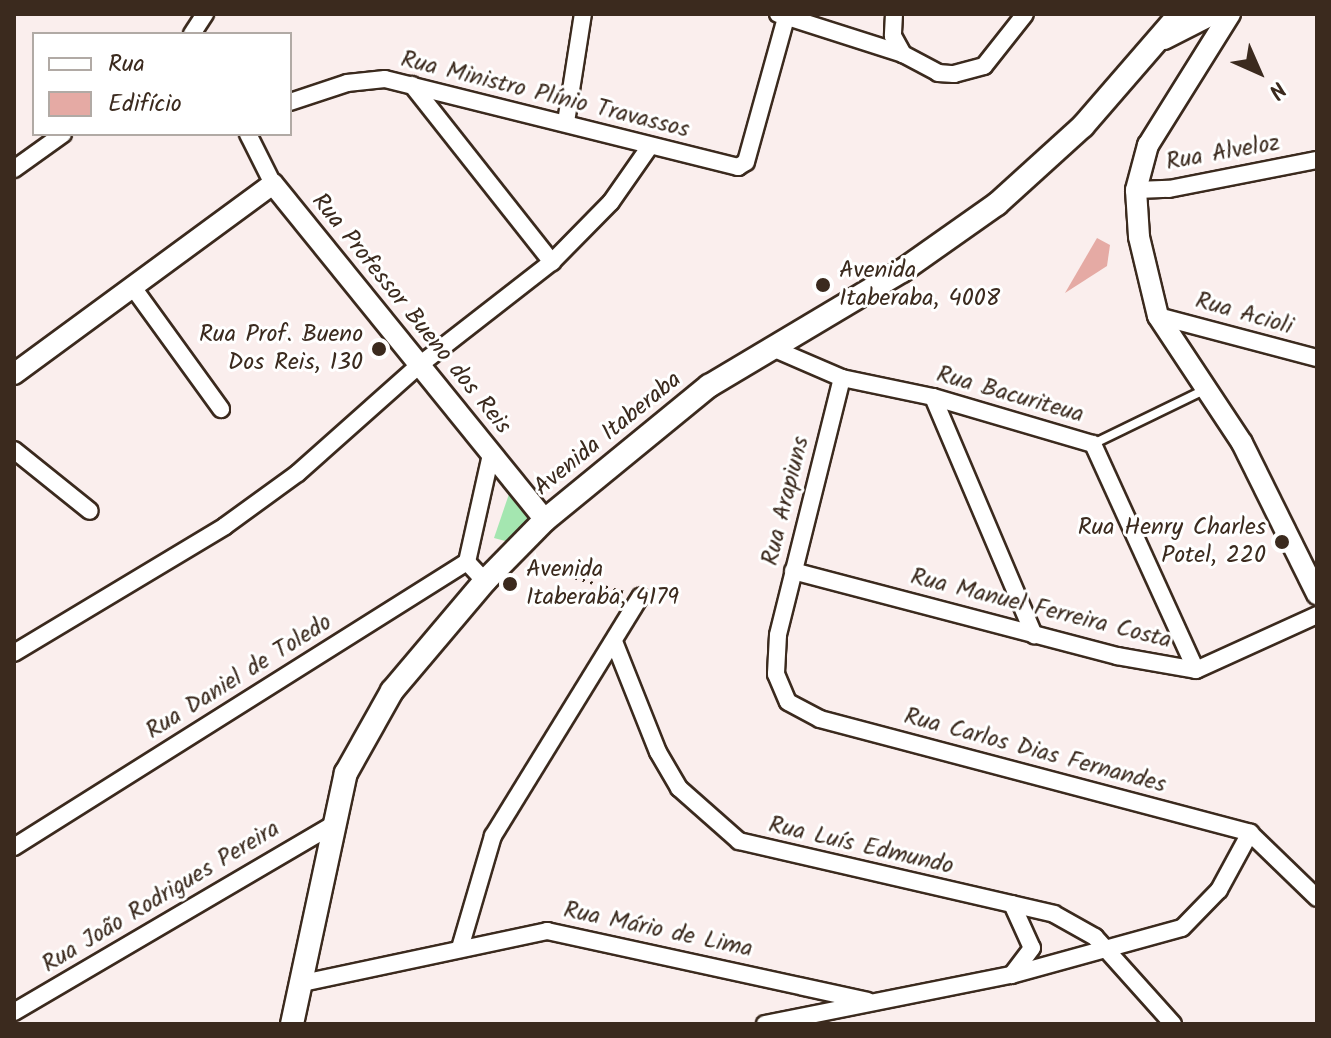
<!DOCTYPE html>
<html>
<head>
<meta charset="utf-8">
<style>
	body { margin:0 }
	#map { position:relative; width:1331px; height:1038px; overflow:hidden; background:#faeeed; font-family:Kalam,sans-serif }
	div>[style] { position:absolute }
	.green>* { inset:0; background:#a4e6b0 }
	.building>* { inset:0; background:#e5aaa4 }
	.path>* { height:3px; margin-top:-1.5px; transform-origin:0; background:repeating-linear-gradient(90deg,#3b2a1e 0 2px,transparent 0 8px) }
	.roads { filter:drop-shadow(2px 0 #3b2a1e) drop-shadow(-2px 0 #3b2a1e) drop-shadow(0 2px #3b2a1e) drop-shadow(0 -2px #3b2a1e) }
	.service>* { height:8px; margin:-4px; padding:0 4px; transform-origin:4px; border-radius:4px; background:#fff }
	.minor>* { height:16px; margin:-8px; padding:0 8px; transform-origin:8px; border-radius:8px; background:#fff }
	.tertiary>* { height:20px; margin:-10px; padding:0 10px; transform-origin:10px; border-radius:10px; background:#fff }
	.secondary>* { height:22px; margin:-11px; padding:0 11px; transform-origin:11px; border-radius:11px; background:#fff }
	.dots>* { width:22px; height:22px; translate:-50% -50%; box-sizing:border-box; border:4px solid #fff; border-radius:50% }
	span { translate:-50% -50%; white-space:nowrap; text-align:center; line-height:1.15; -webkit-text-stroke:6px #fff; paint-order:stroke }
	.street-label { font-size:24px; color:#3b2a1e }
	.poi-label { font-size:24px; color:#3b2a1e }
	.left { translate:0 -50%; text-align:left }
	.right { translate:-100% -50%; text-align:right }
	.frame { position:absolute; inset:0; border:16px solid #3b2a1e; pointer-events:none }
	.legend { position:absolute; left:32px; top:32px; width:260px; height:104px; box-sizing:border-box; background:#fff; border:2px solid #b1aaa5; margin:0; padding:10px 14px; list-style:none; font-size:24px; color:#3b2a1e }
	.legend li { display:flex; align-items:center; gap:16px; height:40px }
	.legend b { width:40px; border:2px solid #b1aaa5 }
	.north { position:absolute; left:1219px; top:32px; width:80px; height:80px; -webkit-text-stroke:6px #fff; paint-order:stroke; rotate:135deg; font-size:22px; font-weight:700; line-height:32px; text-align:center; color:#3b2a1e }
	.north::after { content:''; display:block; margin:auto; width:28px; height:36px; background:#3b2a1e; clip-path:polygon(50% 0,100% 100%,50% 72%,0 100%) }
</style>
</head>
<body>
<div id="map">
	<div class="green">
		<div style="clip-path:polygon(509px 494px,534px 523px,513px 543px,494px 538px)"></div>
	</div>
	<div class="building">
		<div style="clip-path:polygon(1097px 238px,1110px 245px,1107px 266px,1065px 293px)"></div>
	</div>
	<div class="path">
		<div style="left:529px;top:564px;width:100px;rotate:16.3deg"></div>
	</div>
	<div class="roads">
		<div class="service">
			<div style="left:1093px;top:444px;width:123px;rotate:-25.9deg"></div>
		</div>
		<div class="minor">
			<div style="left:778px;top:14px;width:131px;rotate:17.7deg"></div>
			<div style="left:894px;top:14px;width:22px;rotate:93deg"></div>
			<div style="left:893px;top:36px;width:21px;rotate:61deg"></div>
			<div style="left:903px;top:54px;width:40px;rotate:28deg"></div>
			<div style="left:938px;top:73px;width:16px;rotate:4deg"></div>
			<div style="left:954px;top:74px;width:31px;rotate:-15deg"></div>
			<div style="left:984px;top:66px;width:66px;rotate:-51.7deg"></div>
			<div style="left:192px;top:34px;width:24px;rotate:-57deg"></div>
			<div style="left:412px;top:85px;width:226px;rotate:51.7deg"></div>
			<div style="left:290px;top:102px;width:60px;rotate:-18.4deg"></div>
			<div style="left:347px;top:83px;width:38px;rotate:-6deg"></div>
			<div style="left:385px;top:79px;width:364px;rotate:14deg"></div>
			<div style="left:738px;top:167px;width:9px;rotate:-32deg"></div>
			<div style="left:746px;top:162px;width:154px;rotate:-74.5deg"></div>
			<div style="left:566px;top:122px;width:109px;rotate:-81.1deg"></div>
			<div style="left:248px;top:134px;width:56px;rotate:63.4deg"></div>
			<div style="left:14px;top:169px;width:60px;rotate:-35.5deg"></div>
			<div style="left:1136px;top:190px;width:33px;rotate:-2deg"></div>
			<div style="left:1169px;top:189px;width:151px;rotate:-11.1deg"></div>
			<div style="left:132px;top:286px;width:152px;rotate:54.1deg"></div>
			<div style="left:1158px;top:316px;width:164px;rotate:14.8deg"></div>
			<div style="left:770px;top:347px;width:78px;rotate:23.3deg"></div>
			<div style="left:842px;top:378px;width:93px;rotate:11.8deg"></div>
			<div style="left:933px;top:397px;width:167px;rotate:16.4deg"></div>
			<div style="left:1093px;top:444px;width:248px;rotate:65.5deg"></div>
			<div style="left:842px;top:378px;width:265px;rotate:104deg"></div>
			<div style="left:778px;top:635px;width:39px;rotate:93deg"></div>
			<div style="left:776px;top:674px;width:30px;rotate:67deg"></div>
			<div style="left:788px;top:702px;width:36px;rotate:28deg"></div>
			<div style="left:820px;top:719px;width:445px;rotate:14.8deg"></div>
			<div style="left:1250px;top:833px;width:93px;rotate:44.1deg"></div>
			<div style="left:933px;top:397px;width:259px;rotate:67deg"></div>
			<div style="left:14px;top:450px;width:97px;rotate:38.8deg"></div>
			<div style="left:467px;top:562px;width:110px;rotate:-77.4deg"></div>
			<div style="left:793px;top:571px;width:335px;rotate:14.7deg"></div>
			<div style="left:1117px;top:656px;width:80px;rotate:10deg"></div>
			<div style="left:1196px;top:670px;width:133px;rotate:-24.4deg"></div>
			<div style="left:615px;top:644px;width:116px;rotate:68.3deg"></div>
			<div style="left:658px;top:752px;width:42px;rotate:59.7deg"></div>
			<div style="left:679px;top:788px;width:80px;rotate:41.5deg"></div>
			<div style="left:739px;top:841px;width:323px;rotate:13deg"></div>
			<div style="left:1054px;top:914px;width:47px;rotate:29.3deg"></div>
			<div style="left:1095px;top:937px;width:117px;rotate:48.1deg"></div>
			<div style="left:14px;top:653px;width:246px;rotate:-31deg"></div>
			<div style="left:225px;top:526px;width:90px;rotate:-36deg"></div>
			<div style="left:298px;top:473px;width:159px;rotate:-41.7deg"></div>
			<div style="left:417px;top:367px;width:171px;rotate:-37.9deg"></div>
			<div style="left:552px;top:262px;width:84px;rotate:-45.5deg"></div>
			<div style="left:611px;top:202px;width:68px;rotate:-55.1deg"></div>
			<div style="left:14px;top:847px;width:535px;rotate:-32.18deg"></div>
			<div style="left:467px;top:562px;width:26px;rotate:47deg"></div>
			<div style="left:1012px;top:904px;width:48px;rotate:65.6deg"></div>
			<div style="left:1032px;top:948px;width:34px;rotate:127deg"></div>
			<div style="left:460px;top:948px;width:117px;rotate:-73.6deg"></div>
			<div style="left:493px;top:836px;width:281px;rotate:-58.4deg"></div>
			<div style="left:298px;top:984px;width:255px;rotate:-12deg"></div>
			<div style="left:547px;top:931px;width:328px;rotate:12.3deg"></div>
			<div style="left:14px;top:1012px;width:370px;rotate:-30.4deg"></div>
			<div style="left:765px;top:1024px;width:251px;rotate:-11.3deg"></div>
			<div style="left:1011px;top:975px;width:177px;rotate:-15.4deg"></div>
			<div style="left:1182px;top:928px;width:53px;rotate:-45.8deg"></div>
			<div style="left:1219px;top:890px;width:65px;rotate:-61.5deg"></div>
		</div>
		<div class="tertiary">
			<div style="left:1230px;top:14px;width:155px;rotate:122deg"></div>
			<div style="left:1148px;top:145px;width:47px;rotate:104.9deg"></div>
			<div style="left:1136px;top:190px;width:47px;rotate:86.3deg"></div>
			<div style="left:1139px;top:237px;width:81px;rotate:76.5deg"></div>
			<div style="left:1158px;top:316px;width:152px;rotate:56.5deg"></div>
			<div style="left:1242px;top:443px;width:169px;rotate:63.6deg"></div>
			<div style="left:14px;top:374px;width:321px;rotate:-36.3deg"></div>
			<div style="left:273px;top:184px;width:432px;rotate:51deg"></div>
		</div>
		<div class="secondary">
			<div style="left:1164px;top:38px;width:53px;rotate:-27.1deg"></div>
			<div style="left:292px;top:1024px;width:257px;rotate:-77.9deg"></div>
			<div style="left:346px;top:773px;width:94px;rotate:-60.7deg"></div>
			<div style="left:392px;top:691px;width:144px;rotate:-49.8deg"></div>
			<div style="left:485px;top:581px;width:86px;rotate:-45.5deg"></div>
			<div style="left:545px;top:520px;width:212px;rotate:-39.3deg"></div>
			<div style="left:709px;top:386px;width:225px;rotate:-30.8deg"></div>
			<div style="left:902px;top:271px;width:116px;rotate:-35.2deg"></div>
			<div style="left:997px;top:204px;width:116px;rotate:-42.2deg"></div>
			<div style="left:1083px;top:126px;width:148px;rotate:-49.1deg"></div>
		</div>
	</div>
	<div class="dots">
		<div style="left:823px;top:285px;background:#3b2a1e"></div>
		<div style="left:379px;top:349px;background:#3b2a1e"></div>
		<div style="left:1282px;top:542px;background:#3b2a1e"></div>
		<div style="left:510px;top:584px;background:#3b2a1e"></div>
	</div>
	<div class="street-label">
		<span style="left:545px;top:95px;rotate:14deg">Rua Ministro Plínio Travassos</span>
		<span style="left:1223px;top:153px;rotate:-10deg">Rua Alveloz</span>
		<span style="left:411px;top:314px;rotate:51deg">Rua Professor Bueno dos Reis</span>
		<span style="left:1244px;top:314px;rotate:16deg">Rua Acioli</span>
		<span style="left:1010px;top:395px;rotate:16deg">Rua Bacuriteua</span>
		<span style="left:608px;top:434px;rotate:-39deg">Avenida Itaberaba</span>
		<span style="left:786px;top:501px;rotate:-76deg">Rua Arapiuns</span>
		<span style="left:1041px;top:609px;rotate:14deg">Rua Manuel Ferreira Costa</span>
		<span style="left:239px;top:677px;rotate:-32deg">Rua Daniel de Toledo</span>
		<span style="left:1035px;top:751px;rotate:15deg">Rua Carlos Dias Fernandes</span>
		<span style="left:861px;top:846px;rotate:13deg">Rua Luís Edmundo</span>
		<span style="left:161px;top:897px;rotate:-31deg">Rua João Rodrigues Pereira</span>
		<span style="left:658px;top:930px;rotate:12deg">Rua Mário de Lima</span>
	</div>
	<div class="poi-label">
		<span class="left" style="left:839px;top:285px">Avenida<br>Itaberaba, 4008</span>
		<span class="right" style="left:363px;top:349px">Rua Prof. Bueno<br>Dos Reis, 130</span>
		<span class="right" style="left:1266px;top:542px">Rua Henry Charles<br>Potel, 220</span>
		<span class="left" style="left:526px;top:584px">Avenida<br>Itaberaba, 4179</span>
	</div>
	<div class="frame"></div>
	<ul class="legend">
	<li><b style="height:10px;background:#fff"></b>Rua</li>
	<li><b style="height:22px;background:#e5aaa4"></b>Edifício</li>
	</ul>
	<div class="north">N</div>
</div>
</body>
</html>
